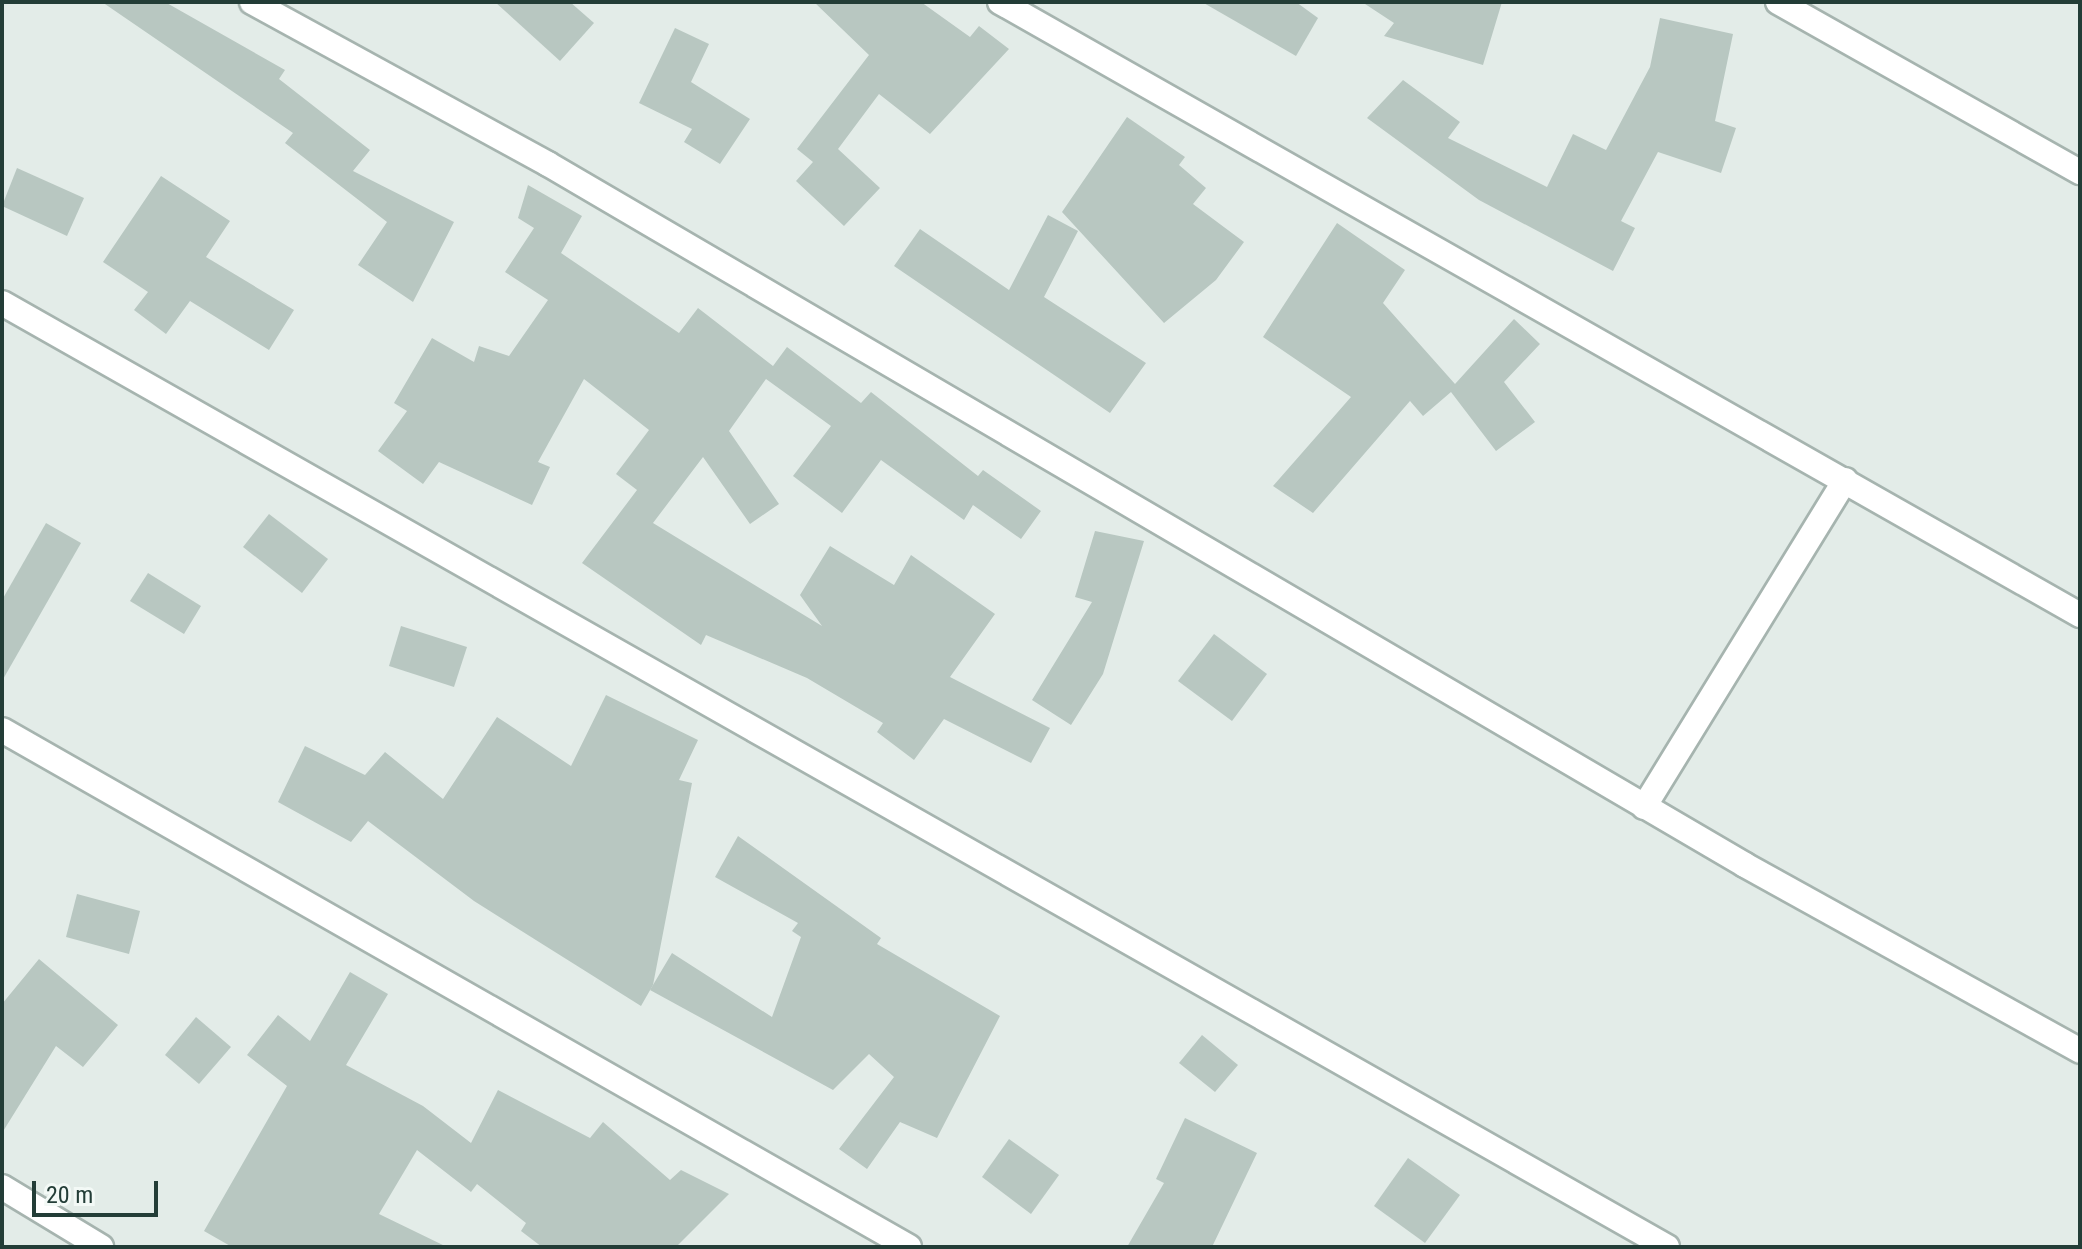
<!DOCTYPE html>
<html>
<head>
<meta charset="utf-8">
<style>
	body { margin:0 }
	#map { position:relative; width:2082px; height:1249px; overflow:hidden; background:#e3ece8; font-family:"Roboto Condensed",sans-serif }
	div>[style] { position:absolute }
	.building>* { inset:0; background:#b8c7c1 }
	.roads { filter:drop-shadow(2px 0 #a6b4af) drop-shadow(-2px 0 #a6b4af) drop-shadow(0 2px #a6b4af) drop-shadow(0 -2px #a6b4af) }
	.street>* { height:24px; margin:-12px; padding:0 12px; transform-origin:12px; border-radius:12px; background:#fff }
	span { translate:-50% -50%; white-space:nowrap; text-align:center; line-height:1.15; -webkit-text-stroke:6px #f3f9f6; paint-order:stroke }
	.frame { position:absolute; inset:0; border:4px solid #233d37; pointer-events:none }
	.scale { position:absolute; left:32px; top:1181px; width:126px; height:36px; box-sizing:border-box; border:4px solid #233d37; border-top:0; padding-left:10px; font-size:24px; line-height:28px; white-space:nowrap; color:#233d37; -webkit-text-stroke:6px #f3f9f6; paint-order:stroke }
</style>
</head>
<body>
<div id="map">
	<div class="building">
		<div style="clip-path:polygon(102px 2px,165px 2px,285px 70px,279px 79px,370px 150px,353px 171px,454px 222px,413px 302px,358px 265px,387px 222px,285px 143px,293px 133px)"></div>
		<div style="clip-path:polygon(495px 2px,570px 2px,594px 23px,560px 61px)"></div>
		<div style="clip-path:polygon(814px 2px,921px 2px,970px 37px,979px 26px,1009px 49px,930px 134px,879px 94px,838px 149px,880px 188px,844px 226px,796px 181px,813px 162px,797px 149px,869px 55px)"></div>
		<div style="clip-path:polygon(1202px 2px,1296px 2px,1318px 18px,1296px 56px)"></div>
		<div style="clip-path:polygon(1362px 2px,1502px 2px,1483px 65px,1384px 36px,1394px 23px)"></div>
		<div style="clip-path:polygon(1660px 18px,1733px 34px,1715px 121px,1736px 128px,1721px 173px,1658px 152px,1621px 221px,1635px 228px,1613px 271px,1479px 200px,1367px 118px,1403px 80px,1460px 122px,1448px 138px,1547px 187px,1573px 134px,1606px 150px,1650px 67px)"></div>
		<div style="clip-path:polygon(675px 28px,709px 44px,691px 82px,750px 119px,720px 164px,684px 142px,692px 129px,639px 103px)"></div>
		<div style="clip-path:polygon(1127px 117px,1185px 157px,1179px 165px,1206px 188px,1193px 204px,1244px 242px,1216px 280px,1164px 323px,1062px 212px)"></div>
		<div style="clip-path:polygon(17px 168px,84px 198px,67px 236px,2px 206px)"></div>
		<div style="clip-path:polygon(161px 176px,230px 221px,206px 257px,294px 310px,269px 350px,190px 301px,166px 334px,134px 310px,148px 292px,103px 262px)"></div>
		<div style="clip-path:polygon(528px 185px,582px 216px,561px 253px,679px 333px,698px 308px,773px 366px,787px 347px,861px 403px,871px 392px,978px 476px,983px 470px,1041px 511px,1021px 539px,973px 505px,964px 520px,881px 460px,842px 513px,793px 476px,831px 426px,766px 379px,729px 431px,779px 504px,750px 524px,703px 457px,653px 523px,822px 626px,800px 595px,830px 546px,894px 585px,911px 555px,995px 614px,950px 677px,1050px 728px,1031px 763px,944px 719px,914px 760px,877px 732px,883px 723px,807px 678px,706px 635px,701px 645px,582px 563px,637px 490px,616px 474px,649px 430px,584px 379px,538px 462px,550px 467px,532px 505px,439px 462px,423px 484px,378px 451px,407px 411px,394px 403px,432px 338px,474px 362px,479px 346px,509px 356px,548px 300px,505px 272px,534px 228px,518px 218px)"></div>
		<div style="clip-path:polygon(1048px 215px,1078px 231px,1044px 297px,1146px 363px,1110px 413px,894px 266px,920px 229px,1009px 290px)"></div>
		<div style="clip-path:polygon(1337px 223px,1405px 270px,1383px 303px,1455px 384px,1514px 319px,1540px 344px,1504px 382px,1535px 422px,1496px 451px,1451px 392px,1423px 416px,1410px 401px,1313px 513px,1273px 486px,1351px 397px,1263px 337px)"></div>
		<div style="clip-path:polygon(269px 514px,328px 559px,302px 593px,243px 547px)"></div>
		<div style="clip-path:polygon(46px 523px,81px 543px,2px 681px,2px 600px)"></div>
		<div style="clip-path:polygon(1095px 531px,1144px 541px,1103px 674px,1071px 725px,1032px 700px,1092px 602px,1075px 597px)"></div>
		<div style="clip-path:polygon(148px 573px,201px 606px,184px 634px,130px 601px)"></div>
		<div style="clip-path:polygon(401px 626px,467px 647px,454px 687px,389px 666px)"></div>
		<div style="clip-path:polygon(1214px 634px,1267px 674px,1232px 721px,1178px 681px)"></div>
		<div style="clip-path:polygon(606px 695px,698px 740px,679px 780px,692px 783px,653px 985px,641px 1006px,474px 901px,368px 821px,351px 842px,278px 802px,305px 746px,365px 775px,385px 752px,443px 799px,497px 717px,571px 766px)"></div>
		<div style="clip-path:polygon(738px 836px,881px 938px,877px 944px,1000px 1016px,937px 1138px,900px 1122px,867px 1169px,839px 1149px,894px 1077px,869px 1054px,833px 1090px,650px 990px,672px 953px,772px 1017px,801px 937px,792px 931px,798px 923px,715px 877px)"></div>
		<div style="clip-path:polygon(77px 894px,140px 911px,129px 954px,66px 937px)"></div>
		<div style="clip-path:polygon(39px 959px,118px 1025px,83px 1067px,56px 1046px,2px 1133px,2px 1004px)"></div>
		<div style="clip-path:polygon(350px 972px,388px 994px,346px 1065px,423px 1106px,471px 1143px,498px 1090px,590px 1138px,603px 1122px,670px 1180px,681px 1170px,729px 1194px,676px 1247px,542px 1247px,521px 1231px,526px 1223px,477px 1184px,471px 1192px,417px 1150px,379px 1214px,447px 1247px,232px 1247px,204px 1231px,287px 1086px,247px 1055px,278px 1015px,310px 1041px)"></div>
		<div style="clip-path:polygon(196px 1017px,231px 1047px,199px 1084px,165px 1055px)"></div>
		<div style="clip-path:polygon(1202px 1035px,1238px 1065px,1215px 1092px,1179px 1063px)"></div>
		<div style="clip-path:polygon(1185px 1118px,1257px 1153px,1212px 1247px,1127px 1247px,1164px 1183px,1156px 1179px)"></div>
		<div style="clip-path:polygon(1009px 1139px,1059px 1175px,1031px 1214px,982px 1177px)"></div>
		<div style="clip-path:polygon(1408px 1158px,1460px 1195px,1425px 1243px,1374px 1206px)"></div>
	</div>
	<div class="roads">
		<div class="street">
			<div style="left:252px;top:2px;width:337px;rotate:28.7deg"></div>
			<div style="left:548px;top:164px;width:1387px;rotate:30.35deg"></div>
			<div style="left:1745px;top:865px;width:383px;rotate:29deg"></div>
			<div style="left:1000px;top:2px;width:1242px;rotate:29.58deg"></div>
			<div style="left:1778px;top:2px;width:347px;rotate:29.4deg"></div>
			<div style="left:2px;top:303px;width:1914px;rotate:29.55deg"></div>
			<div style="left:2px;top:730px;width:1044px;rotate:29.68deg"></div>
			<div style="left:1644px;top:807px;width:384px;rotate:-58.4deg"></div>
			<div style="left:2px;top:1187px;width:116px;rotate:31.2deg"></div>
		</div>
	</div>
	<div class="frame"></div>
	<div class="scale">20 m</div>
</div>
</body>
</html>
